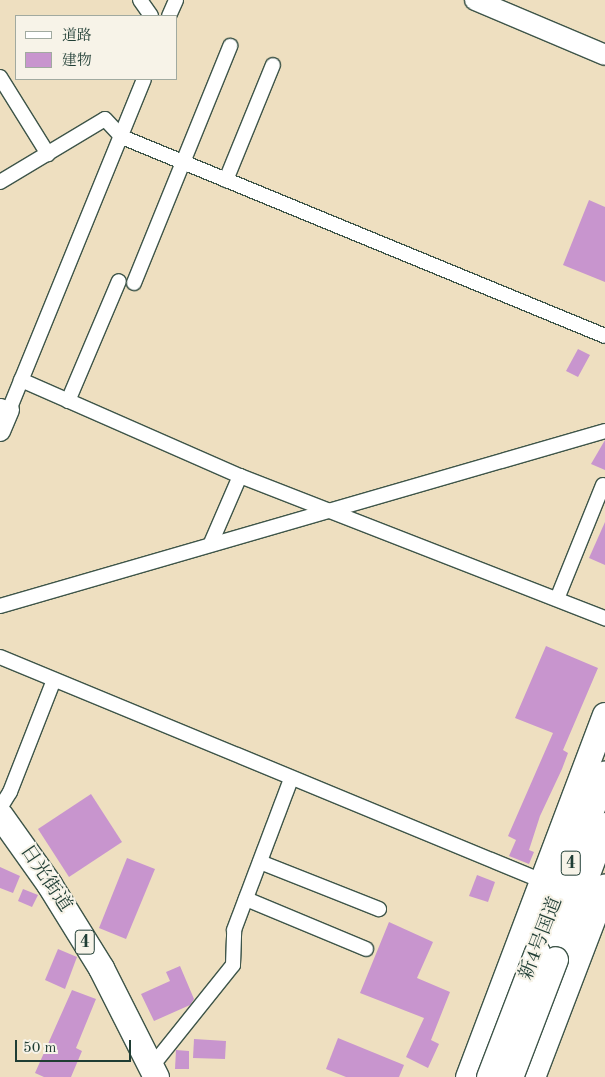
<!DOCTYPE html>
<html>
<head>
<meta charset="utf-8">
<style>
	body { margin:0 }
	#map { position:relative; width:605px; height:1077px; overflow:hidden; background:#eedfc0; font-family:"Old Standard TT","Noto Serif JP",serif }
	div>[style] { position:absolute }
	.building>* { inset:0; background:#c895ce }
	.roads { filter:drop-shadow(1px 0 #3e5549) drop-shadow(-1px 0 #3e5549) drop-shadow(0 1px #3e5549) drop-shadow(0 -1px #3e5549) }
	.street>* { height:14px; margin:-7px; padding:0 7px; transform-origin:7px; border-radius:7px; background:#fff }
	.secondary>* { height:20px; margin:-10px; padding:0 10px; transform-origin:10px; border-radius:10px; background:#fff }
	.highway>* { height:25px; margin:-12.5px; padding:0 12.5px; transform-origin:12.5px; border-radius:12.5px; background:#fff }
	.bridges { filter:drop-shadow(1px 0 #3e5549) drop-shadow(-1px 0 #3e5549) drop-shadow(0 1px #3e5549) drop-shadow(0 -1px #3e5549) }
	.highway-bridge>* { height:25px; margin:-12.5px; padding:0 12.5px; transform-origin:12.5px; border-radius:12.5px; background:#fff }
	span { translate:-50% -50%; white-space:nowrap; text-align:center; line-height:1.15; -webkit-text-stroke:4px #f7f3e8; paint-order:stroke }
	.shield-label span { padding:1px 4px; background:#f7f3e8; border:1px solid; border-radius:4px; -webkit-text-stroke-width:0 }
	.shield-label { font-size:18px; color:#1f3d34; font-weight:700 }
	.street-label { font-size:19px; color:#1f3d34 }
	.legend { position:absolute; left:15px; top:15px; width:162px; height:65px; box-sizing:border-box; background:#f7f3e8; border:1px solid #a1aaa0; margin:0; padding:6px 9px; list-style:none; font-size:15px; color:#1f3d34 }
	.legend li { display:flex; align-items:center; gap:10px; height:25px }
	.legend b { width:25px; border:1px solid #a1aaa0 }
	.scale { position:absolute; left:15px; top:1040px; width:116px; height:22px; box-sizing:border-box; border:2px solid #1f3d34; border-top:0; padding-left:6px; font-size:15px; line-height:18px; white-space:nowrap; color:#1f3d34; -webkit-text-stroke:4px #f7f3e8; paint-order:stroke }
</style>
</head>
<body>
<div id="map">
	<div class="building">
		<div style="clip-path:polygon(589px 200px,605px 207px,605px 282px,563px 265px)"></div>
		<div style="clip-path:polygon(578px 349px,590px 355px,578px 377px,566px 371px)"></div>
		<div style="clip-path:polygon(605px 440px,605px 470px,591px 464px)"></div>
		<div style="clip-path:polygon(605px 522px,605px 565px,589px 558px)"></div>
		<div style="clip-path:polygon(546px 646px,598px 668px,563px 750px,568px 753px,562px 769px,540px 816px,529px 850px,534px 852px,529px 864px,509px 856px,516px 840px,508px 836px,553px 733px,515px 718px)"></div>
		<div style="clip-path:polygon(91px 794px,122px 842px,69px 877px,38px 829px)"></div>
		<div style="clip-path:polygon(127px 858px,155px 869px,126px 939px,99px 928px)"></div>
		<div style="clip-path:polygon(0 867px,20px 876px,13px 893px,0 888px)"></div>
		<div style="clip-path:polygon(477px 875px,495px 882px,488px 902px,469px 896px)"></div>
		<div style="clip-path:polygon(23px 889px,38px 895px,32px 907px,18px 901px)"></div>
		<div style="clip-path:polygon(389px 922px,433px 942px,417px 978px,450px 992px,431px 1040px,439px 1044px,428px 1068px,406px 1057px,424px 1018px,360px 993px)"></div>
		<div style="clip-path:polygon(58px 949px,77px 957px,65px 989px,45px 980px)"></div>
		<div style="clip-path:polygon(180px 966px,194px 999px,190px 1005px,154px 1021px,141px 994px,170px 981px,166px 972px)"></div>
		<div style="clip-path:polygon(72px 990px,96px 999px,76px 1048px,82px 1051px,71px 1077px,44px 1077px,35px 1073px)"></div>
		<div style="clip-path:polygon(338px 1038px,404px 1065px,399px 1077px,346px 1077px,326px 1069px)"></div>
		<div style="clip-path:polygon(194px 1039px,226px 1041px,225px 1059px,193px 1058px)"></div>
		<div style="clip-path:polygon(176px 1050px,189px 1051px,189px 1069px,175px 1069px)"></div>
	</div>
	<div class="roads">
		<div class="street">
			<div style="left:140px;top:0;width:19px;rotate:55deg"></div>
			<div style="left:169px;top:16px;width:17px;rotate:-66deg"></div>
			<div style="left:0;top:77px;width:91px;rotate:58.1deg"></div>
			<div style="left:226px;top:180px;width:124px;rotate:-67.8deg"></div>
			<div style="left:0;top:182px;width:122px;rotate:-31deg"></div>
			<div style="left:105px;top:119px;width:25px;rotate:47deg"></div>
			<div style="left:122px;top:137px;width:522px;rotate:22.39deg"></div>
			<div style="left:134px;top:283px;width:256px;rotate:-67.9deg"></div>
			<div style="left:21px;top:380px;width:239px;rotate:23.7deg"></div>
			<div style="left:240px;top:476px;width:392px;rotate:21.3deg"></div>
			<div style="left:68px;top:401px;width:130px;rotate:-67deg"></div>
			<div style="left:1px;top:406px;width:9px;rotate:27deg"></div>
			<div style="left:9px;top:410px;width:357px;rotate:-67.8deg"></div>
			<div style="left:211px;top:543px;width:73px;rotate:-66.6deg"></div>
			<div style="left:557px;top:599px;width:123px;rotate:-68deg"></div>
			<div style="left:0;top:606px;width:630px;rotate:-16.13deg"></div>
			<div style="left:0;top:657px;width:586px;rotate:22.45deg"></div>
			<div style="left:0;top:808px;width:19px;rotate:-58deg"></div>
			<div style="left:10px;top:792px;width:120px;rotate:-68.6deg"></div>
			<div style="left:260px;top:862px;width:128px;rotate:21.6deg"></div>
			<div style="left:246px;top:899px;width:130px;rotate:22.6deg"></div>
			<div style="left:148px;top:1071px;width:136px;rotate:-51.3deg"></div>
			<div style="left:233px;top:965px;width:35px;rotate:-88deg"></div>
			<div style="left:234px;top:930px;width:161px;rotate:-69.3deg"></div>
		</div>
		<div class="secondary">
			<div style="left:475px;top:0;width:141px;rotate:22.9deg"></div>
			<div style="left:0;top:431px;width:23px;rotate:-67deg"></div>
		</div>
		<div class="highway">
			<div style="left:0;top:815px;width:85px;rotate:54.6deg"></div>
			<div style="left:49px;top:884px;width:99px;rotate:58.2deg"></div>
			<div style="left:101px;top:968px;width:122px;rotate:63.2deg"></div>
			<div style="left:537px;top:952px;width:191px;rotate:-69.2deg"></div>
			<div style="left:555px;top:959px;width:143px;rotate:-69.5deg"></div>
			<div style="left:468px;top:1077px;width:387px;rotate:-69.3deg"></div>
			<div style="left:532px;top:1077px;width:204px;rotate:-69.1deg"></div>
		</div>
	</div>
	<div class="bridges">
		<div class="highway-bridge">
			<div style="left:489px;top:1077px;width:134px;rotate:-69deg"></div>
			<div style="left:510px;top:1077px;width:126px;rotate:-69.1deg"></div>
		</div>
	</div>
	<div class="shield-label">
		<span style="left:571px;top:863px">4</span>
		<span style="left:85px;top:942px">4</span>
	</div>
	<div class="street-label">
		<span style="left:45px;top:879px;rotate:56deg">日光街道</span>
		<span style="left:542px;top:939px;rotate:-69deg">新4号国道</span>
	</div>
	<ul class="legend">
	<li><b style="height:6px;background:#fff"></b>道路</li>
	<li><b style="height:14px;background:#c895ce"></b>建物</li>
	</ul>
	<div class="scale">50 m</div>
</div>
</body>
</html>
